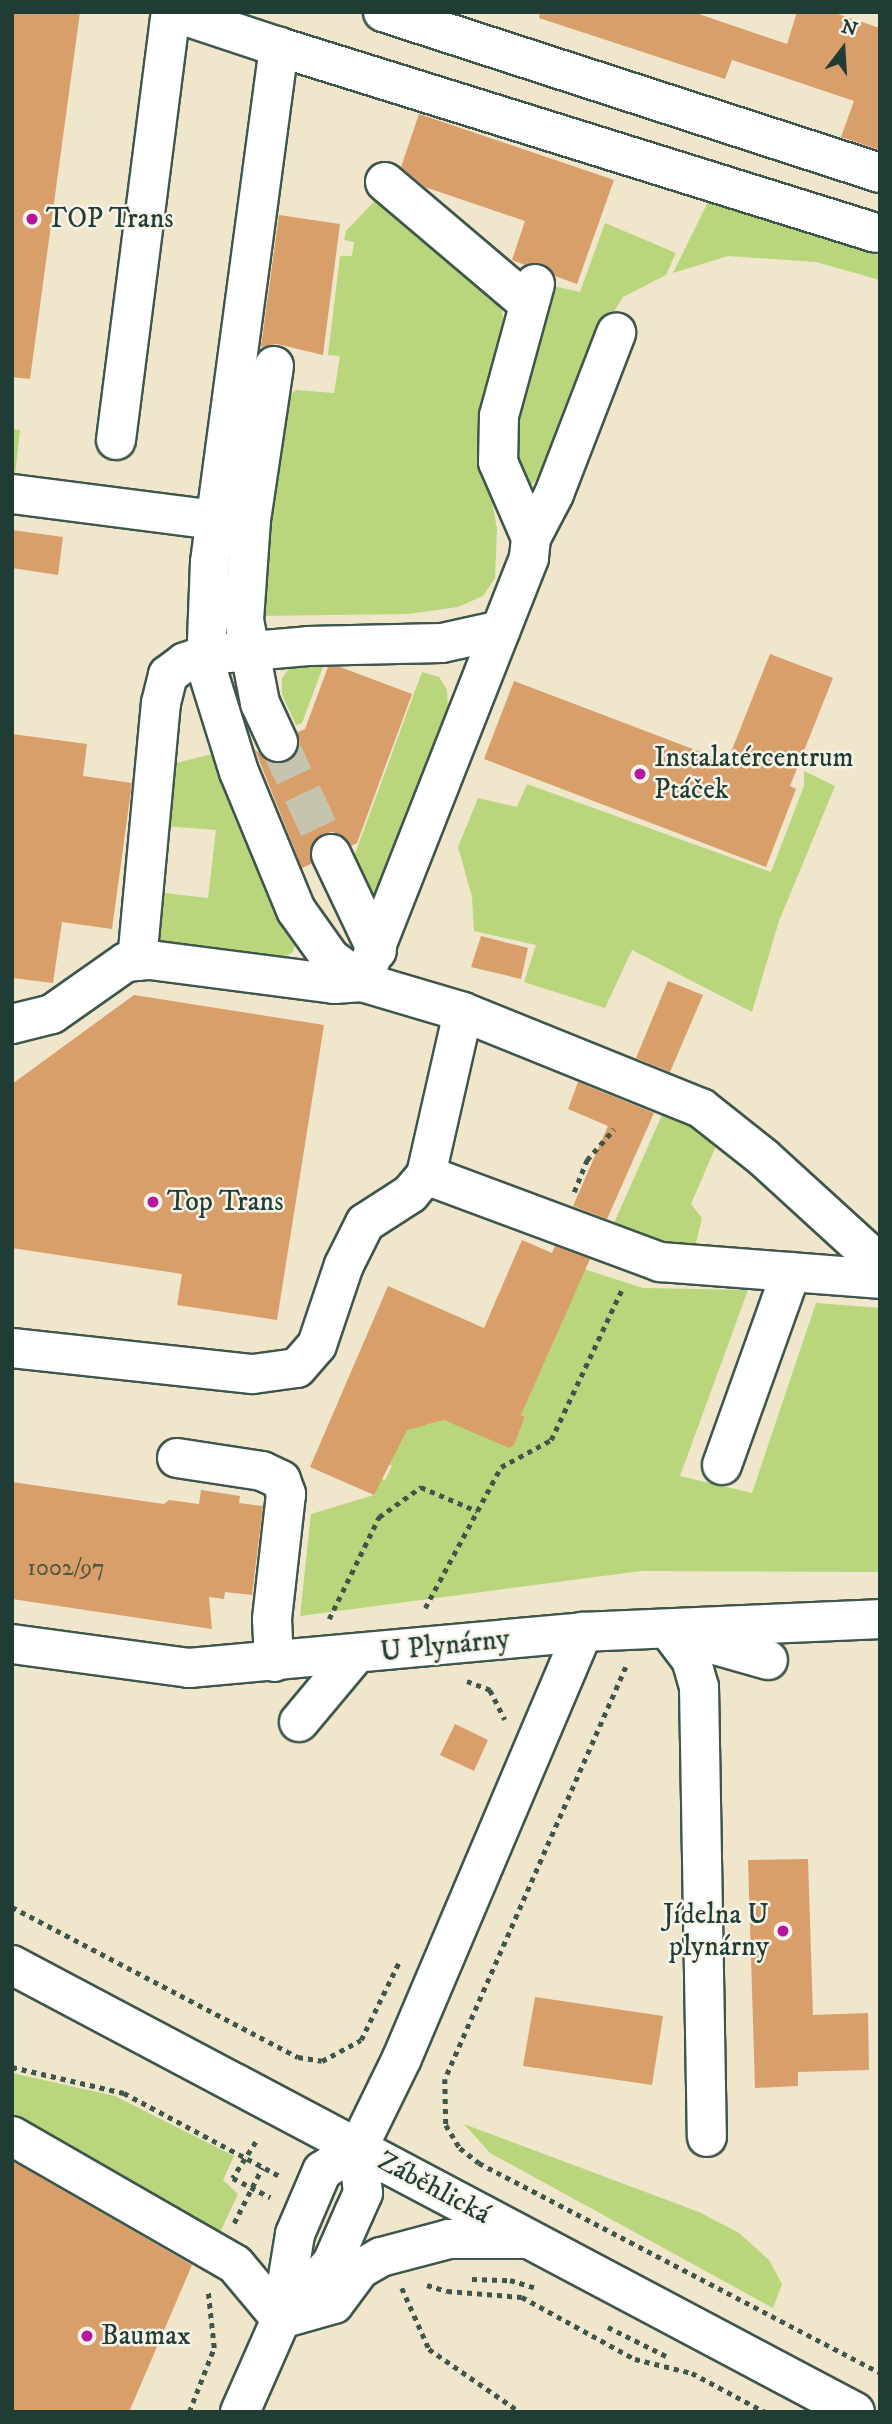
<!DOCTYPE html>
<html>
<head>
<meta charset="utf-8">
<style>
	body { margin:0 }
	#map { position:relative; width:892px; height:2424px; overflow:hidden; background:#f0e6cc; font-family:"IM FELL DW Pica",serif }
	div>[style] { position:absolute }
	.green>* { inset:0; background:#b9d67c }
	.building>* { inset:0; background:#d99f6a }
	.minor-tunnel>* { height:38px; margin-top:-19px; transform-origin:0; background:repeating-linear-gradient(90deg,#c6c4ae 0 38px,transparent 0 57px) }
	.path>* { height:4.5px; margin-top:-2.25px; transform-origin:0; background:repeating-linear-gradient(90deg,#3e564b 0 5px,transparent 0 10px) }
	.roads { filter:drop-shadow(2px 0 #3e564b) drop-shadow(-2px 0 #3e564b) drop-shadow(0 2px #3e564b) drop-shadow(0 -2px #3e564b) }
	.minor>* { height:38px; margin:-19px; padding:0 19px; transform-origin:19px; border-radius:19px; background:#fff }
	.dots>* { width:19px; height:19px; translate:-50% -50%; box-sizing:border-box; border:4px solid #f7f3e8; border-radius:50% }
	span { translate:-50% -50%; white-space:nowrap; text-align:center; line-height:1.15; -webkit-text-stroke:5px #f7f3e8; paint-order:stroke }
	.number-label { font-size:24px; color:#4e5642 }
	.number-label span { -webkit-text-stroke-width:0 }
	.poi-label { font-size:28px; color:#1f3d34 }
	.left { translate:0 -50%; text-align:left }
	.right { translate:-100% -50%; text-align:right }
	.street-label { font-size:28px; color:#1f3d34 }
	.frame { position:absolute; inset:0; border:14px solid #1f3d34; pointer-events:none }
	.north { position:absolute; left:808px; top:14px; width:70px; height:70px; -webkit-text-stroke:5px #f7f3e8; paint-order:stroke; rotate:17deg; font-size:19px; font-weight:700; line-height:28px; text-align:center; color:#1f3d34 }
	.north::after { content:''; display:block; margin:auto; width:24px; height:32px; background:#1f3d34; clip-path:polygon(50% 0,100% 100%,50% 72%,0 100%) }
</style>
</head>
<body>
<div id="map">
	<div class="green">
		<div style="clip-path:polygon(385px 190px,498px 286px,505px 330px,486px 468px,497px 529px,495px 578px,483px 596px,458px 607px,408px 614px,256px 616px,285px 400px,296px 390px,334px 393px,340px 356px,328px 355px,340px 256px,352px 256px,354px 242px,344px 240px,346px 231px)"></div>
		<div style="clip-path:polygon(708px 202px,880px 256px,880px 280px,816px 262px,728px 256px,673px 273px)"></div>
		<div style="clip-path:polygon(605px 223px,676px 253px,666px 275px,623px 297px,593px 346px,549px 468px,522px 493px,512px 431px,548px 285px,580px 292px)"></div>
		<div style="clip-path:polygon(12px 429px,20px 430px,15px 475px,12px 475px)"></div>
		<div style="clip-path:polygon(311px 660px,324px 664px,302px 723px,296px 725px,282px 694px,282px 678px,290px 667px)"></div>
		<div style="clip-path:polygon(422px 672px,439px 677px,447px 690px,448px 708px,378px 892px,369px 896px,352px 862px)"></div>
		<div style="clip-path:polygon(212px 754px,295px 944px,293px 952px,281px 959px,162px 942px,154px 932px,156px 892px,208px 898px,216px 830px,165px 826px,172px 764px)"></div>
		<div style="clip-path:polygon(804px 771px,835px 786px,779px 921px,752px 1012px,632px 950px,605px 1008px,524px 982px,536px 945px,474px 931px,472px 897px,458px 847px,478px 798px,517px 807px,527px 784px,771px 872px,804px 786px)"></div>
		<div style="clip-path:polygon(662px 1115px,691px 1127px,716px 1146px,691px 1204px,702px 1218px,694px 1251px,610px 1232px)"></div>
		<div style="clip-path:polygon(584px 1269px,643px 1288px,748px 1290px,680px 1476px,752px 1493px,816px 1303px,880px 1308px,880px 1572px,641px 1571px,300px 1616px,311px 1514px,374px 1495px,379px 1478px,385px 1480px,392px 1466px,386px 1463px,406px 1416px,426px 1425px,444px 1420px,514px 1445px,525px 1417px,521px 1415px)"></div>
		<div style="clip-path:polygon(12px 2073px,115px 2096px,234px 2156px,223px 2180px,238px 2194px,217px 2239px,12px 2121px)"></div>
		<div style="clip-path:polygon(464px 2124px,699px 2212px,739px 2233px,769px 2260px,782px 2284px,773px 2308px,490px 2153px)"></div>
	</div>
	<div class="building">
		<div style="clip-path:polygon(12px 12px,80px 12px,30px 379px,12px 377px)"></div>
		<div style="clip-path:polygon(540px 12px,693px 12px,787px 44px,797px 12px,832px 12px,880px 28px,880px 150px,841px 137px,854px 101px,732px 60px,725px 79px,539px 18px)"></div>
		<div style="clip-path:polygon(419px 114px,614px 180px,577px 284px,555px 276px,541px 263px,525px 265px,512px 260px,525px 221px,425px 187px,401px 167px)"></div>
		<div style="clip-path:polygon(279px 215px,340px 224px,323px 355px,277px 344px,261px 347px)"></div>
		<div style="clip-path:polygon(12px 530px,63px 537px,58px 575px,12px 568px)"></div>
		<div style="clip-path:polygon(770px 654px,833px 678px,790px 786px,796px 789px,766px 867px,484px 759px,514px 681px,727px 762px)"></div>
		<div style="clip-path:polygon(328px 667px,340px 667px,412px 694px,357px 843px,351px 846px,333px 832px,322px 834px,313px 842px,311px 864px,302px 868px,255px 750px,275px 764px,295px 755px,298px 732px,305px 729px)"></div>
		<div style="clip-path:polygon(12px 734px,87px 744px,83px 776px,132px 783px,112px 929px,62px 922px,53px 983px,12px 978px)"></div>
		<div style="clip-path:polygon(481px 936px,528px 948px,521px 979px,471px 967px)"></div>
		<div style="clip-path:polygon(668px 981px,703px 995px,670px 1072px,636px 1058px)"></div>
		<div style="clip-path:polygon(134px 995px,324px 1025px,277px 1320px,177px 1305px,182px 1274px,12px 1248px,12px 1084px)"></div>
		<div style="clip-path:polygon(578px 1082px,654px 1113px,607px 1219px,573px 1206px,608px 1126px,568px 1109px)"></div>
		<div style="clip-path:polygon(522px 1240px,552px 1253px,555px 1246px,590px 1259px,521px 1415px,525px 1417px,514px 1445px,509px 1448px,444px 1420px,407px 1430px,374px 1495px,310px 1467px,388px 1286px,484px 1328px)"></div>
		<div style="clip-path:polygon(12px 1482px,164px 1504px,169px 1500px,199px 1504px,201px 1490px,240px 1496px,239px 1503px,263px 1506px,252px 1595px,225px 1592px,224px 1599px,209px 1597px,212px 1629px,12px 1599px)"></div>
		<div style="clip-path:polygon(455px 1724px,488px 1740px,474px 1771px,440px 1755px)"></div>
		<div style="clip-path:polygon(808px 1859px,813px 2015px,868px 2013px,869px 2070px,798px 2072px,798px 2086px,755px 2088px,748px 1860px)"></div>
		<div style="clip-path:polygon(535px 1997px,663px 2016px,652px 2085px,523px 2066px)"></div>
		<div style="clip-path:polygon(12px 2161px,192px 2265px,129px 2412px,12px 2412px)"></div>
	</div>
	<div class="minor-tunnel">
		<div style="left:278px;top:742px;width:124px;rotate:64.7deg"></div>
	</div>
	<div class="path">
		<div style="left:574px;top:1192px;width:35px;rotate:-68deg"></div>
		<div style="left:587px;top:1160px;width:41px;rotate:-48.9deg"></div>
		<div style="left:425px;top:1608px;width:160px;rotate:-61.7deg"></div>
		<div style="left:501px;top:1467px;width:57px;rotate:-28.4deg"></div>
		<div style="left:551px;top:1440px;width:169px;rotate:-64.8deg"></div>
		<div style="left:329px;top:1619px;width:114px;rotate:-63.9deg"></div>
		<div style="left:379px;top:1517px;width:52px;rotate:-35.5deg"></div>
		<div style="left:421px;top:1487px;width:61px;rotate:23.2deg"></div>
		<div style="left:626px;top:1667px;width:450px;rotate:113.7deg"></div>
		<div style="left:445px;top:2079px;width:46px;rotate:88.8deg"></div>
		<div style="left:446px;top:2125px;width:27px;rotate:59deg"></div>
		<div style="left:460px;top:2148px;width:24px;rotate:38deg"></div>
		<div style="left:479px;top:2163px;width:453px;rotate:27.6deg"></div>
		<div style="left:467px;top:1681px;width:25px;rotate:21deg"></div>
		<div style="left:490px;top:1690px;width:33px;rotate:63deg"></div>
		<div style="left:12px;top:1907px;width:323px;rotate:27.7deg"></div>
		<div style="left:298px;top:2057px;width:24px;rotate:9deg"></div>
		<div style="left:322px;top:2061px;width:44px;rotate:-28.3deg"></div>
		<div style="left:361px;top:2040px;width:89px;rotate:-64deg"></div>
		<div style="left:12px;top:2067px;width:115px;rotate:13.1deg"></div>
		<div style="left:124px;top:2093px;width:178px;rotate:28.1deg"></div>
		<div style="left:256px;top:2142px;width:43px;rotate:122.6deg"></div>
		<div style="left:233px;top:2178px;width:42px;rotate:27.2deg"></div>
		<div style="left:234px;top:2223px;width:62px;rotate:-63deg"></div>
		<div style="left:472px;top:2279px;width:38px;rotate:2deg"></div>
		<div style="left:510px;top:2280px;width:27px;rotate:17deg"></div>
		<div style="left:427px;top:2285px;width:21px;rotate:17deg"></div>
		<div style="left:447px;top:2291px;width:75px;rotate:4.6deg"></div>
		<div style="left:522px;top:2297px;width:129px;rotate:28.8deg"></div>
		<div style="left:635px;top:2359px;width:59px;rotate:13.8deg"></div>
		<div style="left:692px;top:2373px;width:83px;rotate:28.1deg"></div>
		<div style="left:402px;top:2288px;width:67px;rotate:66.1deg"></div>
		<div style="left:429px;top:2349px;width:111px;rotate:34.7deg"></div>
		<div style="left:608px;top:2327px;width:65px;rotate:26.6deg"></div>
		<div style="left:189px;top:2412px;width:69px;rotate:-68.7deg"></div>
		<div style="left:214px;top:2348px;width:56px;rotate:-96.1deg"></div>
	</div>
	<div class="roads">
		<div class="minor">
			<div style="left:173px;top:12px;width:112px;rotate:18.3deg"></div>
			<div style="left:383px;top:12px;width:522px;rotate:17.95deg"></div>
			<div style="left:385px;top:182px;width:189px;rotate:40.3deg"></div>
			<div style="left:535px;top:284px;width:137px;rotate:105.3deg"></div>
			<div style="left:499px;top:416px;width:46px;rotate:91.2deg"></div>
			<div style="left:498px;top:462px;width:83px;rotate:66.5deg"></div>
			<div style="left:531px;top:538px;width:20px;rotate:96deg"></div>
			<div style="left:529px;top:558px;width:456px;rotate:111.5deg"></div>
			<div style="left:362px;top:982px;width:105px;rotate:16.5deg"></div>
			<div style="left:463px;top:1012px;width:257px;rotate:22deg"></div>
			<div style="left:701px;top:1108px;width:80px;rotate:38.4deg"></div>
			<div style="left:764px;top:1158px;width:157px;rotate:42.4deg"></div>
			<div style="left:274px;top:366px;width:156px;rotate:98.5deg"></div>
			<div style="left:251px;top:520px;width:100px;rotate:94deg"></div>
			<div style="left:244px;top:620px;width:85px;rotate:79.1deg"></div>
			<div style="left:260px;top:703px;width:43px;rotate:65.2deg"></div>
			<div style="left:116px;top:440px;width:432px;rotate:-82.7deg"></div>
			<div style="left:12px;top:494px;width:206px;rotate:7.3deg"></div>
			<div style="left:531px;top:538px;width:50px;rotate:-62.4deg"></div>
			<div style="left:554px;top:494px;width:173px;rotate:-68.9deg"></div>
			<div style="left:331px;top:854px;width:107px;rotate:64.6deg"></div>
			<div style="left:137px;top:961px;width:259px;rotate:-84.7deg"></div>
			<div style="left:161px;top:703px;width:29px;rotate:-76deg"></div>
			<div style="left:168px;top:675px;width:21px;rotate:-37deg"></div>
			<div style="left:185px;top:662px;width:22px;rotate:-18deg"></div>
			<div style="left:206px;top:655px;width:102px;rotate:-5deg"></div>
			<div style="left:308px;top:646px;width:134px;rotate:-1.3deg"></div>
			<div style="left:442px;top:643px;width:60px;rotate:-12.4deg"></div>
			<div style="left:362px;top:982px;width:39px;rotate:-143deg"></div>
			<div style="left:331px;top:959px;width:60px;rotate:-125.5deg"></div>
			<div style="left:296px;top:910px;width:149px;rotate:-112.4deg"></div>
			<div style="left:239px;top:772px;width:111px;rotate:-107.3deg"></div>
			<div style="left:206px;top:666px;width:104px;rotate:-87.8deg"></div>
			<div style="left:210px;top:562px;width:520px;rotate:-82.37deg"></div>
			<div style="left:279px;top:47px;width:625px;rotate:17.3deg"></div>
			<div style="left:12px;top:1024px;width:41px;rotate:-14deg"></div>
			<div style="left:52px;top:1014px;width:90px;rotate:-35.1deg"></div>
			<div style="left:126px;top:962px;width:24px;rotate:-5deg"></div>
			<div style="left:150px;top:960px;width:186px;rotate:7.4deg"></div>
			<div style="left:334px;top:984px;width:28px;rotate:-4deg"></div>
			<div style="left:426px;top:1175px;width:250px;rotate:20.4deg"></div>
			<div style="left:660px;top:1262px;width:221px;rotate:4.4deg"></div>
			<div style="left:12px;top:1348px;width:242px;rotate:6.2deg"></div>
			<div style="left:253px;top:1374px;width:44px;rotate:-7.8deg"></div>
			<div style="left:297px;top:1368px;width:30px;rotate:-49deg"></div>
			<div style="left:317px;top:1345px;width:84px;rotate:-71.4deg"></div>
			<div style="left:344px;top:1265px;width:47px;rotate:-63.4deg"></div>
			<div style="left:365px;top:1223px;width:54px;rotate:-32.8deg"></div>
			<div style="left:410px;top:1194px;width:25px;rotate:-50deg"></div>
			<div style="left:426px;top:1175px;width:167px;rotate:-77.2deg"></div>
			<div style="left:177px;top:1458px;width:86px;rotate:8.7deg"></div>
			<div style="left:262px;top:1471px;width:21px;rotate:25deg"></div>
			<div style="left:281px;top:1480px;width:15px;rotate:70deg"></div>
			<div style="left:286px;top:1494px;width:126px;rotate:96.4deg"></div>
			<div style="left:272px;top:1619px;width:43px;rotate:87.3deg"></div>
			<div style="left:722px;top:1465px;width:205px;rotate:-70.3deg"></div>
			<div style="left:668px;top:1629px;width:38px;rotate:53deg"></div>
			<div style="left:691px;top:1659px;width:29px;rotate:74deg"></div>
			<div style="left:699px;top:1687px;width:450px;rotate:89deg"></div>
			<div style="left:690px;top:1638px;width:81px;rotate:15.8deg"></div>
			<div style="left:12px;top:1644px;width:179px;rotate:7.7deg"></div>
			<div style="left:189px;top:1668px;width:396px;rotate:-5.2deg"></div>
			<div style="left:583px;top:1632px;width:297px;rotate:-2.5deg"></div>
			<div style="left:299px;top:1722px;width:87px;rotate:-50.1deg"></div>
			<div style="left:12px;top:1965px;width:954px;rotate:27.93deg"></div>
			<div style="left:12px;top:2136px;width:257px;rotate:29.9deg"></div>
			<div style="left:235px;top:2264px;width:72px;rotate:50.1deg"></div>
			<div style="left:281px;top:2319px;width:55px;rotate:-15.8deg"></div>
			<div style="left:334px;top:2304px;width:44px;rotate:-53.4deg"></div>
			<div style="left:360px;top:2269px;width:24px;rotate:-30deg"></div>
			<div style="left:381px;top:2257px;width:70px;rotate:-14.8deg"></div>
			<div style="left:449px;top:2239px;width:75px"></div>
			<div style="left:281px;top:2319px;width:76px;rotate:-47.7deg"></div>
			<div style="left:332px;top:2263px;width:55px;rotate:-66.3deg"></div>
			<div style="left:354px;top:2213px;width:22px;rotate:-66deg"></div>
			<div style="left:363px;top:2193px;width:45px;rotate:-96.3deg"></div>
			<div style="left:240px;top:2412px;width:102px;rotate:-66.2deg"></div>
			<div style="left:281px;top:2319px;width:86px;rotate:-80.6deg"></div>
			<div style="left:295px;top:2234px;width:69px;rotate:-66.8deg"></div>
			<div style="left:322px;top:2171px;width:43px;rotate:-32.6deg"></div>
			<div style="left:358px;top:2148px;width:100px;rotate:-63.9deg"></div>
			<div style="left:402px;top:2058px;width:463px;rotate:-67deg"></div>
		</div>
	</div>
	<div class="dots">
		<div style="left:32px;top:219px;background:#b5179e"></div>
		<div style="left:640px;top:774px;background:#b5179e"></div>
		<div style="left:153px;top:1202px;background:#b5179e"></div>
		<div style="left:783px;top:1931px;background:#b5179e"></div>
		<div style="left:87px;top:2336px;background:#b5179e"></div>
	</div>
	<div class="number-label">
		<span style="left:66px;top:1569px">1002/97</span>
	</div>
	<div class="poi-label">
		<span class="left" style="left:46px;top:219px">TOP Trans</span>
		<span class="left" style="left:654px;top:774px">Instalatércentrum<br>Ptáček</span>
		<span class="left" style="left:167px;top:1202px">Top Trans</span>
		<span class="right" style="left:769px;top:1931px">Jídelna U<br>plynárny</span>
		<span class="left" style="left:101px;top:2336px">Baumax</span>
	</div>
	<div class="street-label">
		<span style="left:445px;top:1646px;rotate:-6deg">U Plynárny</span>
		<span style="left:434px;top:2188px;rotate:28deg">Záběhlická</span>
	</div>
	<div class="frame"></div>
	<div class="north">N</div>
</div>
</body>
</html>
